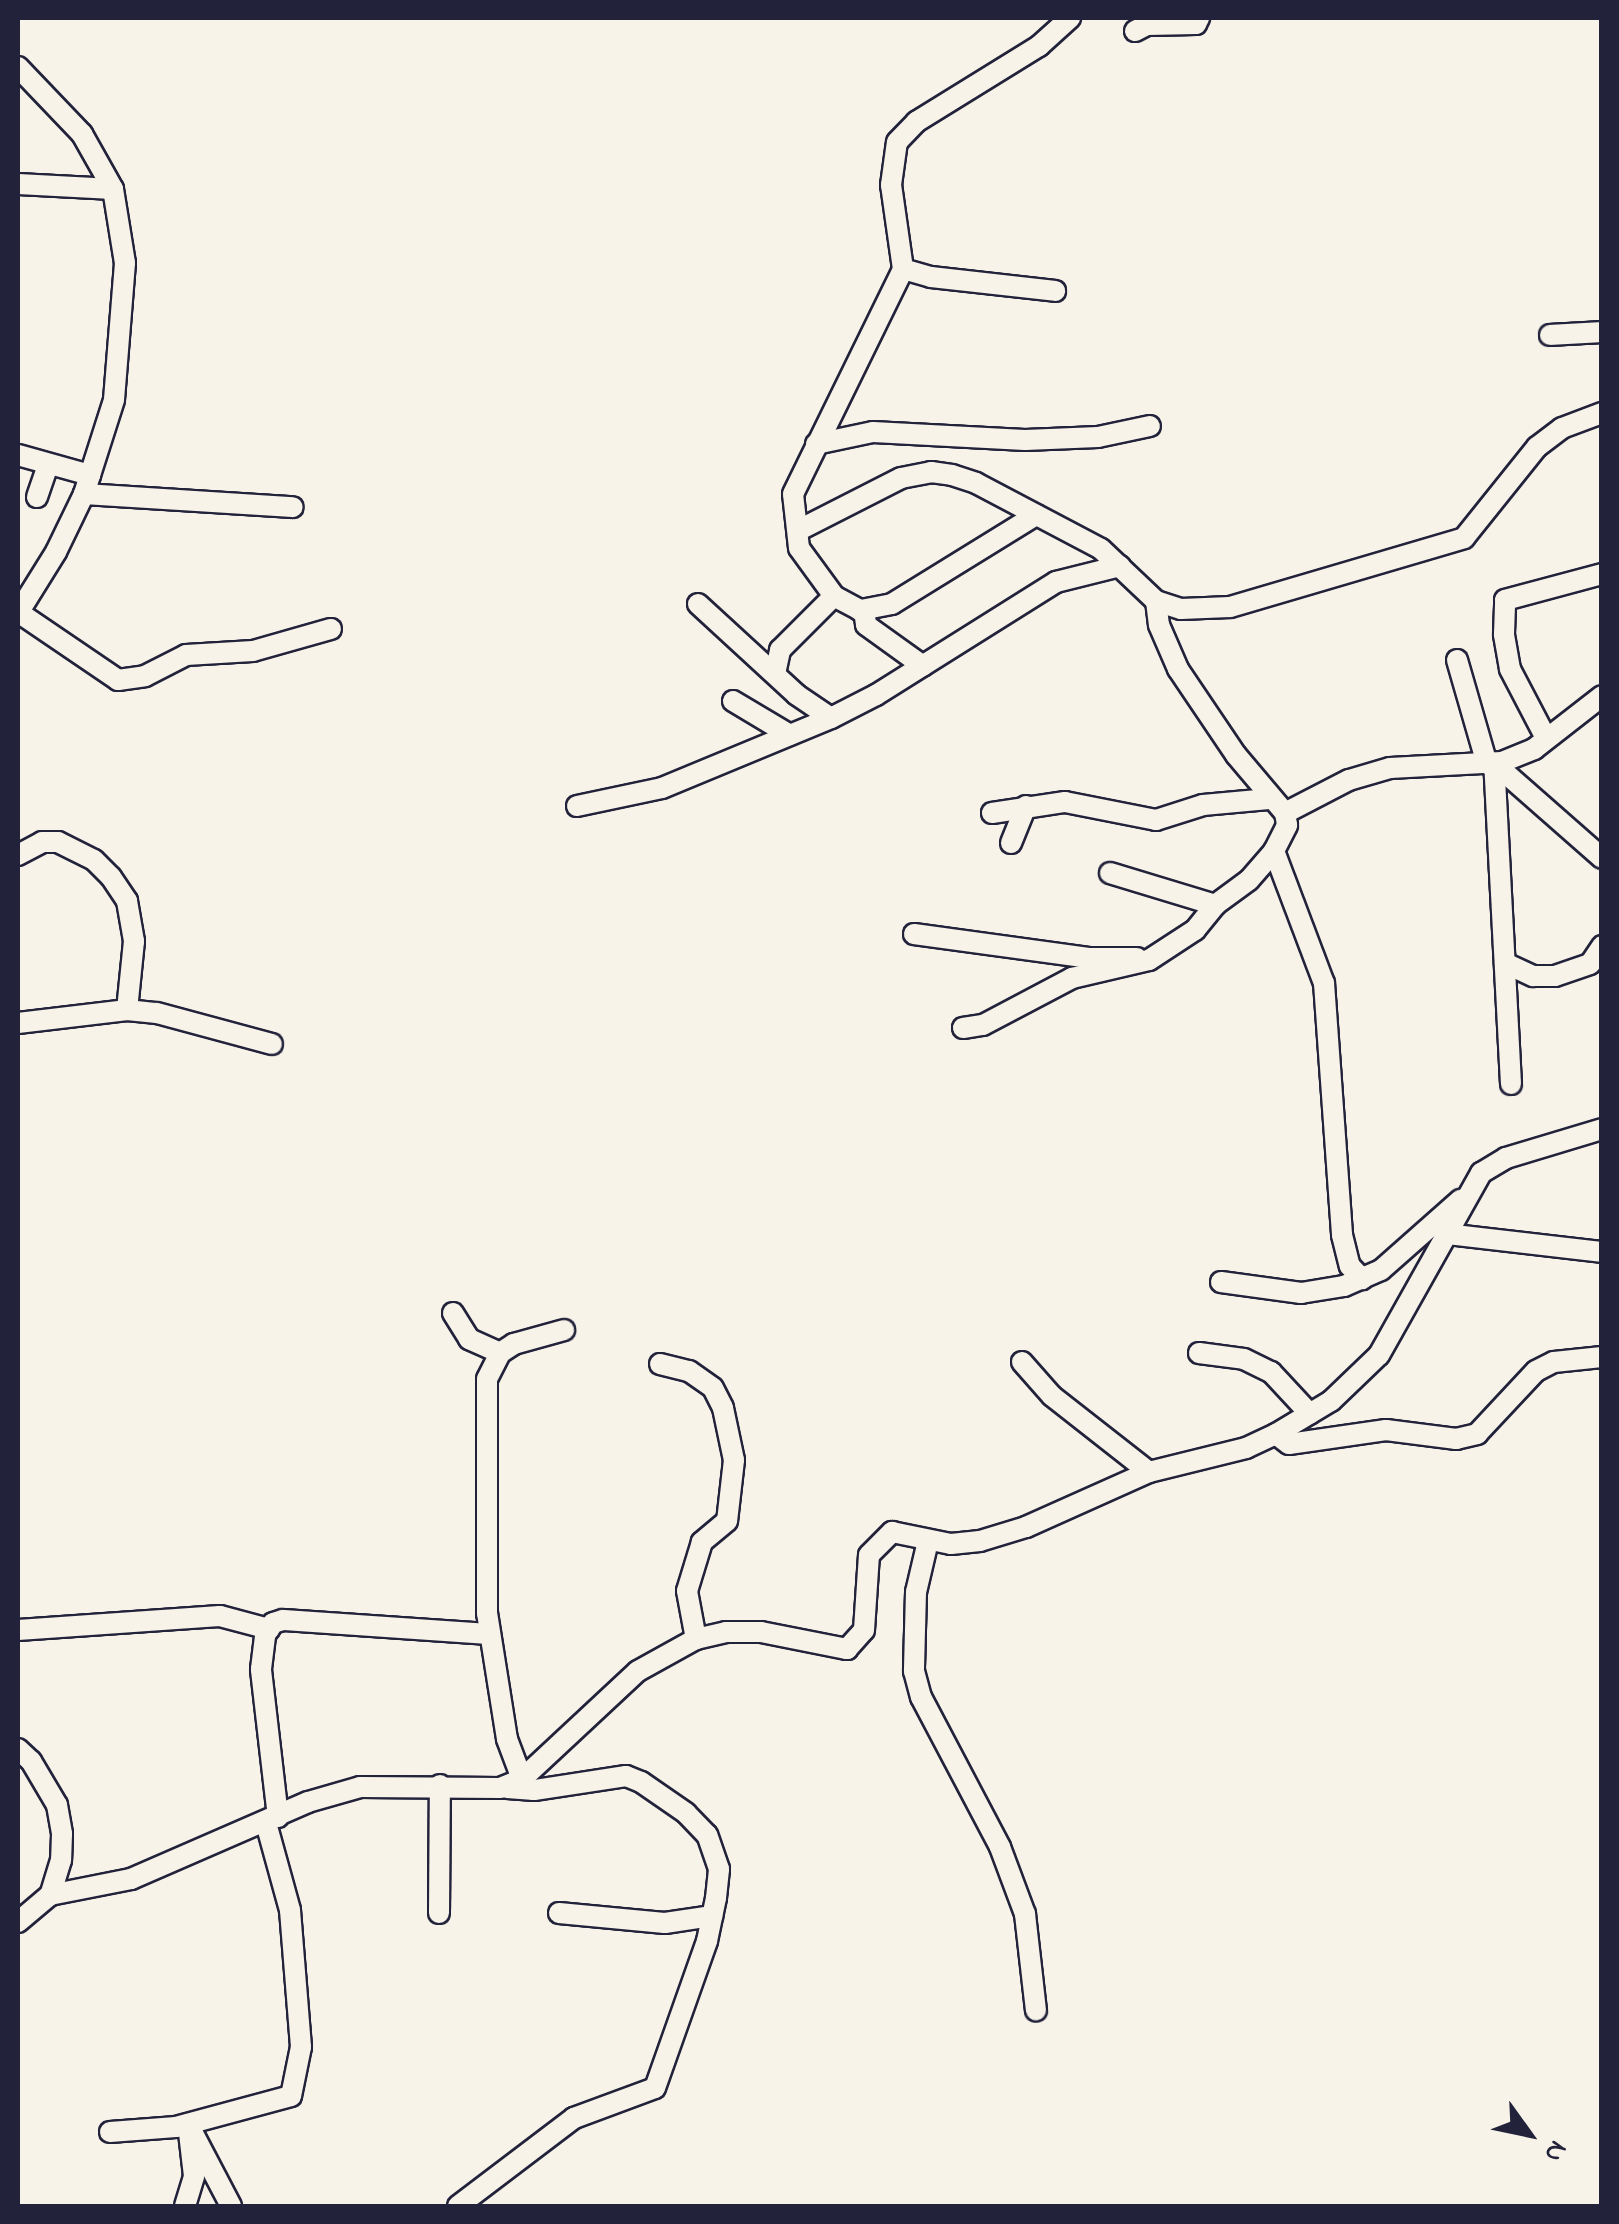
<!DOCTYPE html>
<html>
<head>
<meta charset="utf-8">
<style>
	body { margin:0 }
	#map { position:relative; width:1619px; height:2224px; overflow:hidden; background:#f7f3e8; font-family:"Indie Flower",sans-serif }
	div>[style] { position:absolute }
	.roads { filter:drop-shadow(2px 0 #22223b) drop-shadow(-2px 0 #22223b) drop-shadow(0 2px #22223b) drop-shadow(0 -2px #22223b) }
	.minor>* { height:20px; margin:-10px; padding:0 10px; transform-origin:10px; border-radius:10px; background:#f7f3e8 }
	span { translate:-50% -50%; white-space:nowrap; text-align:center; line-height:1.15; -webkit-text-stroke:10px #f7f3e8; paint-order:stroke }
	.frame { position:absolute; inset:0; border:20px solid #22223b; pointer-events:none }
	.north { position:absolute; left:1479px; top:2084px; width:100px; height:100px; -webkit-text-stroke:8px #f7f3e8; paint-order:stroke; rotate:123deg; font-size:28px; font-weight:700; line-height:40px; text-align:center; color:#22223b }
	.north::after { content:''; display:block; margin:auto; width:35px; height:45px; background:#22223b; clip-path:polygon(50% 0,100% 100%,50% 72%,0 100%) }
</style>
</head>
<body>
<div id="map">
	<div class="roads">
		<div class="minor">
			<div style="left:1135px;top:31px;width:13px;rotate:-27deg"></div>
			<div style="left:1147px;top:25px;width:49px;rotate:-1.2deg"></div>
			<div style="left:1196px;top:24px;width:7px;rotate:-63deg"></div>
			<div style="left:18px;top:67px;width:93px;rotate:46.3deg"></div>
			<div style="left:82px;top:134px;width:63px;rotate:60.6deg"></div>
			<div style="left:113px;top:189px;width:75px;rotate:80.8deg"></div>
			<div style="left:125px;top:263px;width:137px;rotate:94.6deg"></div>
			<div style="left:114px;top:400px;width:99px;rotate:107.7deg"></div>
			<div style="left:84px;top:494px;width:64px;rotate:115.8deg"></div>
			<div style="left:56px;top:552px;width:72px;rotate:121.9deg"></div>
			<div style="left:18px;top:184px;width:95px;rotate:3deg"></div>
			<div style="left:903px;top:269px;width:29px;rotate:16deg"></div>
			<div style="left:931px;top:277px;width:125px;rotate:6.4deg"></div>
			<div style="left:1550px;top:335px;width:52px;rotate:-3.3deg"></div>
			<div style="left:816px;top:444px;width:58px;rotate:-11.9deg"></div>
			<div style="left:873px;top:432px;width:152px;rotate:3deg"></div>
			<div style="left:1025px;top:440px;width:73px;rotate:-2.4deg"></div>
			<div style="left:1098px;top:437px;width:53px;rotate:-11.9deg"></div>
			<div style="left:18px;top:455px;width:75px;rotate:15.5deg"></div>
			<div style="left:84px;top:494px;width:209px;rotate:3.6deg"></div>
			<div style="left:37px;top:497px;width:34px;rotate:-71deg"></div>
			<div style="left:1036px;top:515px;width:169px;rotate:148.3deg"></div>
			<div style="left:892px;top:604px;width:33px;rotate:169deg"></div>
			<div style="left:860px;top:610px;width:30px;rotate:-152deg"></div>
			<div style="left:834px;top:596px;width:59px;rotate:-126.1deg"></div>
			<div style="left:799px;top:548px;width:54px;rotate:-96.3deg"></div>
			<div style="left:793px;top:494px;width:250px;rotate:-63.9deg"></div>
			<div style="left:903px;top:269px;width:85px;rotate:-98.1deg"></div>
			<div style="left:891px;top:185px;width:43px;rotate:-82.1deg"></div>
			<div style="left:897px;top:142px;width:28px;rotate:-46deg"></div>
			<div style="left:916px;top:122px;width:145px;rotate:-31.7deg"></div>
			<div style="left:1039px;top:46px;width:42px;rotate:-42.1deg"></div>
			<div style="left:799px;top:530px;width:114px;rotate:-27deg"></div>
			<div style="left:901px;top:478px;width:31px;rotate:-11deg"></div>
			<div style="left:931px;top:472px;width:21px;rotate:8deg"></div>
			<div style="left:952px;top:475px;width:25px;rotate:18deg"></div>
			<div style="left:976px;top:483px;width:141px;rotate:27.8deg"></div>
			<div style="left:1101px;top:549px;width:76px;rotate:43.4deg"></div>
			<div style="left:1156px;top:601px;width:26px;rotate:18deg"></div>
			<div style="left:1181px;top:609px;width:49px;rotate:-2.3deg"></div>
			<div style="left:1230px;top:607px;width:244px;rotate:-16.4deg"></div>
			<div style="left:1464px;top:538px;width:117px;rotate:-51.3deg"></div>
			<div style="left:1537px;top:447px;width:31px;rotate:-37deg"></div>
			<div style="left:1562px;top:428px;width:43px;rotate:-20.6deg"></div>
			<div style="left:1156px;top:601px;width:24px;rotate:83deg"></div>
			<div style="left:1159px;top:625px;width:48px;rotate:66.6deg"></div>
			<div style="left:1178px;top:669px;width:104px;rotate:56deg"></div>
			<div style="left:1236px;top:755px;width:76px;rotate:49.8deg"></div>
			<div style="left:1285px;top:813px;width:72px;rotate:-27.3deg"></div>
			<div style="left:1349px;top:780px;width:43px;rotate:-16.3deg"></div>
			<div style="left:1390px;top:768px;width:112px;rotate:-3.1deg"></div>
			<div style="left:1502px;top:762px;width:35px;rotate:-22deg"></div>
			<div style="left:1534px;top:749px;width:86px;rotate:-37.9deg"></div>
			<div style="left:698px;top:604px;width:134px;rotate:42.6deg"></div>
			<div style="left:797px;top:695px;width:41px;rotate:34.1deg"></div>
			<div style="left:864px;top:610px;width:15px;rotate:82deg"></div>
			<div style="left:866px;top:625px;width:70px;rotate:35.7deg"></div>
			<div style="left:18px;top:612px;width:121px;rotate:34.2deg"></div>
			<div style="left:118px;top:680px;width:27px;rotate:-8deg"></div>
			<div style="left:145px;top:676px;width:46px;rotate:-27.1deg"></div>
			<div style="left:186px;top:655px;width:67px;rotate:-3.4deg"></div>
			<div style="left:253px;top:651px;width:81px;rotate:-15.8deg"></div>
			<div style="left:1457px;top:660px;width:108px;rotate:73.9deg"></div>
			<div style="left:775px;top:674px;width:25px;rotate:-78deg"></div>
			<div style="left:780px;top:650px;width:76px;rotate:-45deg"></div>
			<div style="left:733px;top:701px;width:66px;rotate:30.8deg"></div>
			<div style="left:1546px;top:738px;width:78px;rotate:-117.6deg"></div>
			<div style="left:1510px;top:669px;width:36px;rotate:-100deg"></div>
			<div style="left:1504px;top:634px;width:34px;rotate:-88deg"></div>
			<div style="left:1505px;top:600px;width:100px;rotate:-15deg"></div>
			<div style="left:577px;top:806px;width:87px;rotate:-12deg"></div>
			<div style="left:662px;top:788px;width:183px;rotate:-22.5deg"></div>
			<div style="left:831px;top:718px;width:51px;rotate:-27.1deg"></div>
			<div style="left:876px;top:695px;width:213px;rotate:-32.1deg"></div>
			<div style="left:1056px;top:582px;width:66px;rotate:-14deg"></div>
			<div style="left:992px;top:813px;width:74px;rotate:-8.6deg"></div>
			<div style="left:1065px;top:802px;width:93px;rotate:11.2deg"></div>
			<div style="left:1156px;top:820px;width:49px;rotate:-17.7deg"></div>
			<div style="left:1203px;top:805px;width:66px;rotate:-5.2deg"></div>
			<div style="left:1011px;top:843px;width:40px;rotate:-68deg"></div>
			<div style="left:1274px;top:851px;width:141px;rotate:69.3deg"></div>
			<div style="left:1324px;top:983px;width:253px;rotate:85.9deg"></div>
			<div style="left:1342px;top:1235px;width:32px;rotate:76deg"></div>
			<div style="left:1350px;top:1266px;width:18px;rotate:47deg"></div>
			<div style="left:18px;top:855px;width:27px;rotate:-28deg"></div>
			<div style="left:42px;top:842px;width:16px"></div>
			<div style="left:58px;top:842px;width:40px;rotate:26.6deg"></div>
			<div style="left:94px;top:860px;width:24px;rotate:45deg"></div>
			<div style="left:111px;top:877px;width:29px;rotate:56deg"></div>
			<div style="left:127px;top:901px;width:41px;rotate:80.1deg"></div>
			<div style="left:134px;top:941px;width:69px;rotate:95.8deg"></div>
			<div style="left:1110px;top:873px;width:110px;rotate:16.9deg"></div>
			<div style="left:914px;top:934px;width:178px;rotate:7.8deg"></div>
			<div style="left:1090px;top:958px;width:47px"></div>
			<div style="left:1505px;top:963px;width:31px;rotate:25deg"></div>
			<div style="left:1533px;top:976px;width:22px"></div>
			<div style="left:1555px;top:976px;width:37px;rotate:-19deg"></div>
			<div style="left:1590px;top:964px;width:22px;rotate:-56deg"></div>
			<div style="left:18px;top:1023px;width:110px;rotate:-6.8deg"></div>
			<div style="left:127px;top:1010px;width:30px;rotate:6deg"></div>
			<div style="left:157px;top:1013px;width:119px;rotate:15.1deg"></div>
			<div style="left:963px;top:1028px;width:20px;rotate:-9deg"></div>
			<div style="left:983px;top:1025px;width:101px;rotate:-27.8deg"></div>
			<div style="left:1072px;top:978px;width:79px;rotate:-13.2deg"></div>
			<div style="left:1149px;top:960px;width:55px;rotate:-33.1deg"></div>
			<div style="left:1195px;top:930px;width:32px;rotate:-51deg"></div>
			<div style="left:1215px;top:905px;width:42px;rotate:-36.3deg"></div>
			<div style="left:1249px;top:880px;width:38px;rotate:-49deg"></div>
			<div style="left:1274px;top:851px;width:29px;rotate:-63deg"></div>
			<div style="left:1287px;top:825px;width:12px;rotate:-99deg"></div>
			<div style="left:1511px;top:1084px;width:321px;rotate:-93deg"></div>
			<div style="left:1494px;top:763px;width:144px;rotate:41.3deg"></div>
			<div style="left:1447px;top:1234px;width:156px;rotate:6.6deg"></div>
			<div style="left:1221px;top:1282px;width:81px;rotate:7.8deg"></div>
			<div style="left:1301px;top:1293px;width:44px;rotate:-9.2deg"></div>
			<div style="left:1344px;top:1286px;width:40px;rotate:-23.4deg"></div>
			<div style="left:1381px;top:1270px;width:106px;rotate:-41.5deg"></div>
			<div style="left:453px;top:1313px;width:31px;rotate:58deg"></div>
			<div style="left:469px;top:1339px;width:34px;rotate:24deg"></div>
			<div style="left:1199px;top:1353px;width:45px;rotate:7.6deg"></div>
			<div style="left:1244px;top:1359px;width:30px;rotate:26deg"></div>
			<div style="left:1271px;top:1372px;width:57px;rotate:47.1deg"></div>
			<div style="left:1022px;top:1362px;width:45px;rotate:48.6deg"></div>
			<div style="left:1052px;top:1396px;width:123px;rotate:38.1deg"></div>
			<div style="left:660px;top:1364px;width:30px;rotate:14deg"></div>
			<div style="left:689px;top:1371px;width:29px;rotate:35deg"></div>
			<div style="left:713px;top:1388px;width:22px;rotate:63deg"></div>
			<div style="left:723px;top:1408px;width:53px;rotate:78.1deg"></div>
			<div style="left:734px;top:1460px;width:61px;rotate:96.5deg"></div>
			<div style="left:727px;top:1521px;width:33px;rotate:140deg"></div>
			<div style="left:702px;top:1542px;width:51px;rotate:107deg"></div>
			<div style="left:687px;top:1591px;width:49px;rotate:79.4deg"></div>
			<div style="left:1276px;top:1434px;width:16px;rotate:38deg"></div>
			<div style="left:1289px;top:1444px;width:98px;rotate:-8.2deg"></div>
			<div style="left:1386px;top:1430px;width:71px;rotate:7.3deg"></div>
			<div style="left:1456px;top:1439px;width:22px;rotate:-13deg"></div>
			<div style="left:1477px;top:1434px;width:86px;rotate:-46.9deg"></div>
			<div style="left:1536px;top:1371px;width:20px;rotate:-27deg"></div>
			<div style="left:1554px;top:1362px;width:48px;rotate:-5.9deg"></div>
			<div style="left:928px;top:1541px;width:52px;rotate:103.2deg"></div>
			<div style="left:916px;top:1592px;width:79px;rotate:91.5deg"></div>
			<div style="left:914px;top:1671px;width:27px;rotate:75deg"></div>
			<div style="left:921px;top:1697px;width:170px;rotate:62.2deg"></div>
			<div style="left:1000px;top:1847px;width:72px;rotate:69.5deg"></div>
			<div style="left:1025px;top:1914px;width:97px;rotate:83.5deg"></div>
			<div style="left:18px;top:1630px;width:202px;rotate:-4deg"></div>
			<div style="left:220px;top:1616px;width:51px;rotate:14.9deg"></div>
			<div style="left:18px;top:1749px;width:18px;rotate:43deg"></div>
			<div style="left:31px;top:1761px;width:51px;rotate:59.4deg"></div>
			<div style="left:57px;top:1805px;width:29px;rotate:80deg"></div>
			<div style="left:62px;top:1834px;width:26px;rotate:92deg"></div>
			<div style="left:61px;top:1860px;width:37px;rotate:107deg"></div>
			<div style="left:50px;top:1895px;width:42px;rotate:139.8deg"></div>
			<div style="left:522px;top:1779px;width:43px;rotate:-110.6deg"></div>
			<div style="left:507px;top:1739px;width:128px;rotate:-99deg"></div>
			<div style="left:487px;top:1613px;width:234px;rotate:-90deg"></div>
			<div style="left:487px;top:1379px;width:29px;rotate:-63deg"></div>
			<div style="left:500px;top:1353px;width:17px;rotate:-33deg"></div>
			<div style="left:514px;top:1344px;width:52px;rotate:-15.6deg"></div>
			<div style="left:278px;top:1817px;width:149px;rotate:-96.6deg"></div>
			<div style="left:261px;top:1669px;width:34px;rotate:-83deg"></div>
			<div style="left:265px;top:1635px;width:14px;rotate:-56deg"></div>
			<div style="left:273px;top:1623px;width:10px;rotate:-17deg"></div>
			<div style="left:283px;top:1620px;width:207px;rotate:3.9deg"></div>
			<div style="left:50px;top:1895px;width:83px;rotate:-11.2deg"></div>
			<div style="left:131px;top:1879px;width:193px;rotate:-23.5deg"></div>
			<div style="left:308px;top:1802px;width:54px;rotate:-16.1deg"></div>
			<div style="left:360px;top:1787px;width:140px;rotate:0.4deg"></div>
			<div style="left:500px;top:1788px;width:24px;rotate:-22deg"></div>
			<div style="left:522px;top:1779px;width:158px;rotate:-43deg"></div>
			<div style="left:638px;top:1671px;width:66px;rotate:-28.9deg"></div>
			<div style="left:696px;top:1639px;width:31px;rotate:-13deg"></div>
			<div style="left:726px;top:1632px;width:35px"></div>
			<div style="left:761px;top:1632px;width:88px;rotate:11.2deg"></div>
			<div style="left:847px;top:1649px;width:25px;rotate:-48deg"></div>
			<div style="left:864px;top:1630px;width:75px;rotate:-86.2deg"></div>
			<div style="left:869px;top:1555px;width:33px;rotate:-45deg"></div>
			<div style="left:892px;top:1532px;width:60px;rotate:11.5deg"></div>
			<div style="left:951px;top:1544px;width:29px;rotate:-6deg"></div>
			<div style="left:980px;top:1541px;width:48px;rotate:-16.9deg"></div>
			<div style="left:1026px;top:1527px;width:135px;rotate:-24.1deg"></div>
			<div style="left:1149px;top:1472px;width:100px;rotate:-13.9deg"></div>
			<div style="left:1246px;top:1448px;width:33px;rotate:-25deg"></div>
			<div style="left:1276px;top:1434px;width:64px;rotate:-31deg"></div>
			<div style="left:1331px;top:1401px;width:66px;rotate:-43.8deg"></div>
			<div style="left:1379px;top:1355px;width:209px;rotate:-60.7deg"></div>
			<div style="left:1481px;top:1173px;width:29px;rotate:-31deg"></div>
			<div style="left:1506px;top:1158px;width:100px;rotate:-16.8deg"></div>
			<div style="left:439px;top:1913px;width:128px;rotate:-89.6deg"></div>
			<div style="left:559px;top:1913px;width:106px;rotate:5.4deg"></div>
			<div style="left:665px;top:1923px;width:48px;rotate:-8.5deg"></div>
			<div style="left:110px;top:2132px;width:66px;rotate:-4.3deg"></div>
			<div style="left:176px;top:2127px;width:119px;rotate:-15.1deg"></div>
			<div style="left:291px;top:2096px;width:50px;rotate:-78.5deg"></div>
			<div style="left:301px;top:2047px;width:137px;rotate:-94.6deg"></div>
			<div style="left:290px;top:1910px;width:90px;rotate:-105.4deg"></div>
			<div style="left:185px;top:2206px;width:31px;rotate:-73deg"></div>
			<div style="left:194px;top:2176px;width:52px;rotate:-96.6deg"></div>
			<div style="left:188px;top:2124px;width:93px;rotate:62.3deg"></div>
			<div style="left:458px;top:2206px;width:146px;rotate:-37.2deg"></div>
			<div style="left:574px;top:2118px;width:86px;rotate:-20.3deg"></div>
			<div style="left:655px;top:2088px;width:156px;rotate:-70.5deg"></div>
			<div style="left:707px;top:1941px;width:44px;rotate:-78.2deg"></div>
			<div style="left:716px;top:1898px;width:29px;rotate:-84deg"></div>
			<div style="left:719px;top:1869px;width:36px;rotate:-109deg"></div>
			<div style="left:707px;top:1835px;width:30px;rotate:-134deg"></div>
			<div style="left:686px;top:1813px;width:55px;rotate:-145.4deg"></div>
			<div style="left:641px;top:1782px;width:16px;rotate:-158deg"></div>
			<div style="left:626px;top:1776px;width:93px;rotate:171.3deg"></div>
			<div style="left:534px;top:1790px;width:27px;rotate:-176deg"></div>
		</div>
	</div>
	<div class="frame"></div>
	<div class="north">N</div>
</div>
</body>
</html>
